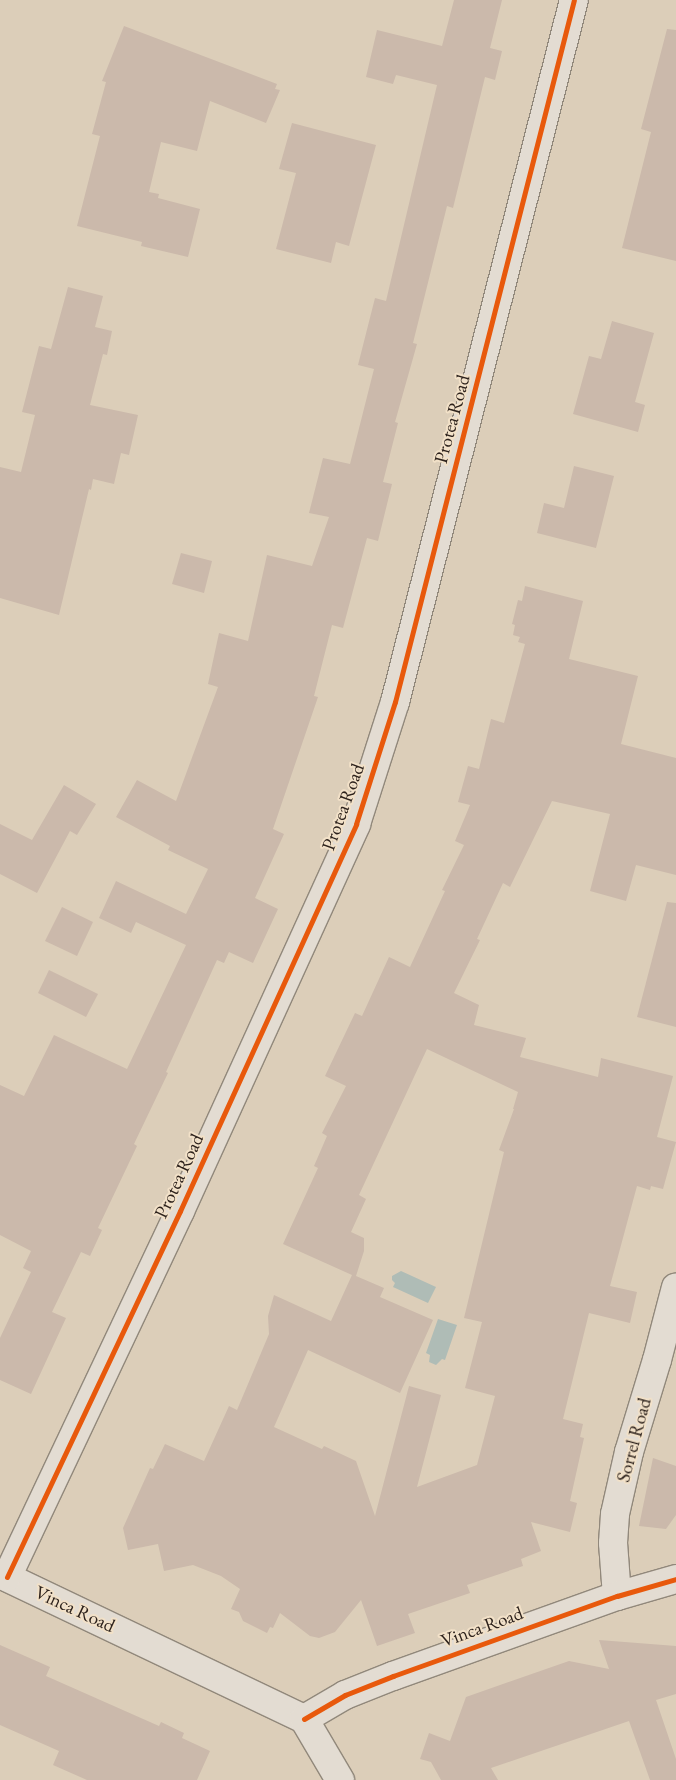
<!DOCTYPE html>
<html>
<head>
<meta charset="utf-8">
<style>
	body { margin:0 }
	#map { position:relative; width:676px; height:1780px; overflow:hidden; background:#dcceb9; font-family:"EB Garamond",serif }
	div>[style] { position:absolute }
	.water>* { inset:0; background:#afbcb6 }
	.building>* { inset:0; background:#cbb9ab }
	.roads { filter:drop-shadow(1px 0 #91887b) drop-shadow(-1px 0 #91887b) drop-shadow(0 1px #91887b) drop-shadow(0 -1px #91887b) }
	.minor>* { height:28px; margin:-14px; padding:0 14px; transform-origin:14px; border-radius:14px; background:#e3dcd2 }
	.cycleway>* { height:5px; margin:-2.5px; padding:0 2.5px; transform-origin:2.5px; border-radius:2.5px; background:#e8590c }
	span { translate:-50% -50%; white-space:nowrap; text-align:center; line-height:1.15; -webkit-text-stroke:4px #f2e1c8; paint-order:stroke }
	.street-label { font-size:19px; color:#2d221c }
</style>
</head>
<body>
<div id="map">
	<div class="water">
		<div style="clip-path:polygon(401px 1271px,436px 1287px,428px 1303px,393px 1287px,395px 1283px,392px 1280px,392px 1276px)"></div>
		<div style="clip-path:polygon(438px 1319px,457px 1325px,445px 1360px,442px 1359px,436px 1365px,429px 1362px,430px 1355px,426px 1353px)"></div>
	</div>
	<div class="building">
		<div style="clip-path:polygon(454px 0,502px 0,490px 48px,502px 51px,495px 80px,485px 77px,453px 208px,447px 206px,413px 343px,417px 344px,395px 422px,398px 423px,383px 482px,392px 484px,378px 541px,367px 538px,343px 628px,332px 625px,314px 696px,318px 697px,273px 829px,284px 834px,255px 898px,278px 909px,253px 963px,229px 952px,224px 963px,217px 960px,166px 1072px,168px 1073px,134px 1144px,137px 1146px,98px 1228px,102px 1230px,90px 1256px,81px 1252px,52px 1312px,66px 1318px,31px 1394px,0 1380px,0 1338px,31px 1272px,23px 1268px,31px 1251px,0 1235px,0 1085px,24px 1096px,54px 1035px,127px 1069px,186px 945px,136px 922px,131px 933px,99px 918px,116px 881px,186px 914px,208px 869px,168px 850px,170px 846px,116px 817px,137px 780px,176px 801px,218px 687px,208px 684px,219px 633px,248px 641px,267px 555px,312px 566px,329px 517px,309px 513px,323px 458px,350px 464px,374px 369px,358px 365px,375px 298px,386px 301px,437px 85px,396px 75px,393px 84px,366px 77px,377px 30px,442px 46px)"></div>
		<div style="clip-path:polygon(124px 26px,277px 84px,275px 89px,280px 90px,266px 123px,210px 101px,197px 151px,161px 142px,149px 192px,159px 194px,158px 198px,200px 209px,188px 257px,141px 246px,142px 242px,77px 226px,100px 136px,92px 134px,106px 82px,102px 81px)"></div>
		<div style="clip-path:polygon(667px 29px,676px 30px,676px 261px,622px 248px,651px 132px,641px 129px)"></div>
		<div style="clip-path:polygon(292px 123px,376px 145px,349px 246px,336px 242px,331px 263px,276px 249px,296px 173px,279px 169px)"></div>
		<div style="clip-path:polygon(68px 287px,103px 296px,95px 327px,112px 331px,107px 355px,103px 354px,90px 405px,138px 415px,129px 455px,121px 453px,114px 484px,93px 479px,91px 490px,89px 489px,59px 615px,0 598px,0 467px,21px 472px,35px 415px,22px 412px,39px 346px,51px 349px)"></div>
		<div style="clip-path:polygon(612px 321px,654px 333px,635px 402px,645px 405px,638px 432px,573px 414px,589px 356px,601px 359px)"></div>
		<div style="clip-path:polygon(574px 466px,614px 476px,596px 548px,537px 533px,544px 503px,564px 508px)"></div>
		<div style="clip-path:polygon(181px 553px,212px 561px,204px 593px,172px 584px)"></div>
		<div style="clip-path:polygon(evenodd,525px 586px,583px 601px,569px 659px,638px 676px,621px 744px,676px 758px,676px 875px,636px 865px,626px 901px,590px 891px,610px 814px,552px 801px,510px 887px,503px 883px,477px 939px,480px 940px,454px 993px,479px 1005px,474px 1025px,526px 1038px,520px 1057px,598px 1077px,601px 1058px,673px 1076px,657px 1137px,676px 1142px,663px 1189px,651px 1186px,650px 1190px,637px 1186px,610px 1286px,637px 1292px,630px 1323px,589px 1313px,563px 1419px,583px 1424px,580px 1437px,584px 1438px,570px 1501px,577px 1503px,570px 1532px,531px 1522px,541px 1551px,521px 1559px,523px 1566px,467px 1585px,470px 1593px,408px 1614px,415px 1633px,377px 1646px,361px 1600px,335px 1632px,319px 1638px,310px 1636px,280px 1613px,273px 1628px,270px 1627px,267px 1633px,243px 1621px,239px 1612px,231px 1609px,240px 1589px,221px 1576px,193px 1565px,164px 1571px,158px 1544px,128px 1550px,123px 1528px,150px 1468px,153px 1469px,165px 1444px,204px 1461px,229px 1406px,237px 1410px,269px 1334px,268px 1316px,274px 1295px,331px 1321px,352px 1275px,283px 1244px,318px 1168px,314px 1166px,327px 1136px,322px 1133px,346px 1086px,325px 1076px,355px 1013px,362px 1016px,389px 957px,410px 967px,445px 891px,442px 890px,464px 845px,455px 841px,470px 805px,458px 802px,468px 766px,479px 769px,491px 719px,504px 723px,525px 644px,518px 642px,520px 637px,513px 635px,515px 625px,512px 624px,518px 600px,522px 601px,525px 586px,427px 1049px,518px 1092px,513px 1109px,514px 1109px,499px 1150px,504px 1152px,464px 1318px,482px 1322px,465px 1388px,495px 1396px,477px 1465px,417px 1487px,441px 1395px,409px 1386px,375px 1516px,356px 1461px,324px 1446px,322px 1449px,274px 1427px,308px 1350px,400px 1393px,433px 1320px,380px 1297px,384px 1288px,356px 1276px,364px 1251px,364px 1238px,351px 1232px,366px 1199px,359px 1195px,427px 1049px)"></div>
		<div style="clip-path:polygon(64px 785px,96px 804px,77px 835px,70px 831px,37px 893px,0 874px,0 824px,32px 840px)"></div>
		<div style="clip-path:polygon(667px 902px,676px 903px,676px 1027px,637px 1017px)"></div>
		<div style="clip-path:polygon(62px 907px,93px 922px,77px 956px,45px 941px)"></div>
		<div style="clip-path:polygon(49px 970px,98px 994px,86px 1017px,38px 993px)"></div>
		<div style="clip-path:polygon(653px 1458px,676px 1466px,676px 1515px,666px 1529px,639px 1526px)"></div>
		<div style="clip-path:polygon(599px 1640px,676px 1646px,676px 1694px,656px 1700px,676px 1759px,676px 1780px,650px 1780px,629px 1721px,491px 1768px,498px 1780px,441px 1780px,431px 1762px,420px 1759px,429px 1733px,450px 1741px,466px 1697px,569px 1661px,609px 1669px)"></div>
		<div style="clip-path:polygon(0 1645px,50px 1667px,46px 1676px,159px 1726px,161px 1722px,184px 1733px,182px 1738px,210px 1751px,197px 1780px,87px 1780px,53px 1765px,59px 1751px,0 1725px)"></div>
	</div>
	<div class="roads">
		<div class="minor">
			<div style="left:0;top:1574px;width:337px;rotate:25.5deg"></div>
			<div style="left:7px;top:1577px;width:405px;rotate:-64.7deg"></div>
			<div style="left:180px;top:1211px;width:425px;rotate:-65.5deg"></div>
			<div style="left:356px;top:824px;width:128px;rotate:-72.3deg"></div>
			<div style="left:395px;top:702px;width:724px;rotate:-75.7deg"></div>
			<div style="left:617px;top:1596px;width:53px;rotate:-94.3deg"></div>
			<div style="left:613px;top:1543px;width:29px;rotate:-86deg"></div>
			<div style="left:615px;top:1514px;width:64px;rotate:-77.3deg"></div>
			<div style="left:629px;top:1452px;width:96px;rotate:-73.1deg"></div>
			<div style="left:657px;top:1360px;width:75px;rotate:-75.4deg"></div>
			<div style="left:304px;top:1719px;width:48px;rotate:-30.3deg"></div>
			<div style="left:345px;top:1695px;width:52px;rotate:-21.6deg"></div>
			<div style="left:393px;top:1676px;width:238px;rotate:-19.7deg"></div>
			<div style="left:617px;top:1596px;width:61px;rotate:-16.1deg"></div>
			<div style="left:304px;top:1719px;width:71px;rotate:59.5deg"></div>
		</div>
	</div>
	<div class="cycleway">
		<div style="left:7px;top:1577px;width:405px;rotate:-64.7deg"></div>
		<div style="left:180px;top:1211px;width:425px;rotate:-65.5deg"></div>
		<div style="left:356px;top:824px;width:128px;rotate:-72.3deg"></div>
		<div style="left:395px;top:702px;width:724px;rotate:-75.7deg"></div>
		<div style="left:304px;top:1719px;width:48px;rotate:-30.3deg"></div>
		<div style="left:345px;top:1695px;width:52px;rotate:-21.6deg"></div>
		<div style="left:393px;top:1676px;width:238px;rotate:-19.7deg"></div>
		<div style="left:617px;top:1596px;width:61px;rotate:-16.1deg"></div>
	</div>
	<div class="street-label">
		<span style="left:452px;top:419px;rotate:-75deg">Protea Road</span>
		<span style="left:343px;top:807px;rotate:-70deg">Protea Road</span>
		<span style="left:179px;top:1176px;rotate:-65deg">Protea Road</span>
		<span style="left:634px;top:1440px;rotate:-75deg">Sorrel Road</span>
		<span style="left:75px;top:1609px;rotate:25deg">Vinca Road</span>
		<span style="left:482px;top:1627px;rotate:-20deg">Vinca Road</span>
	</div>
</div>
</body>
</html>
